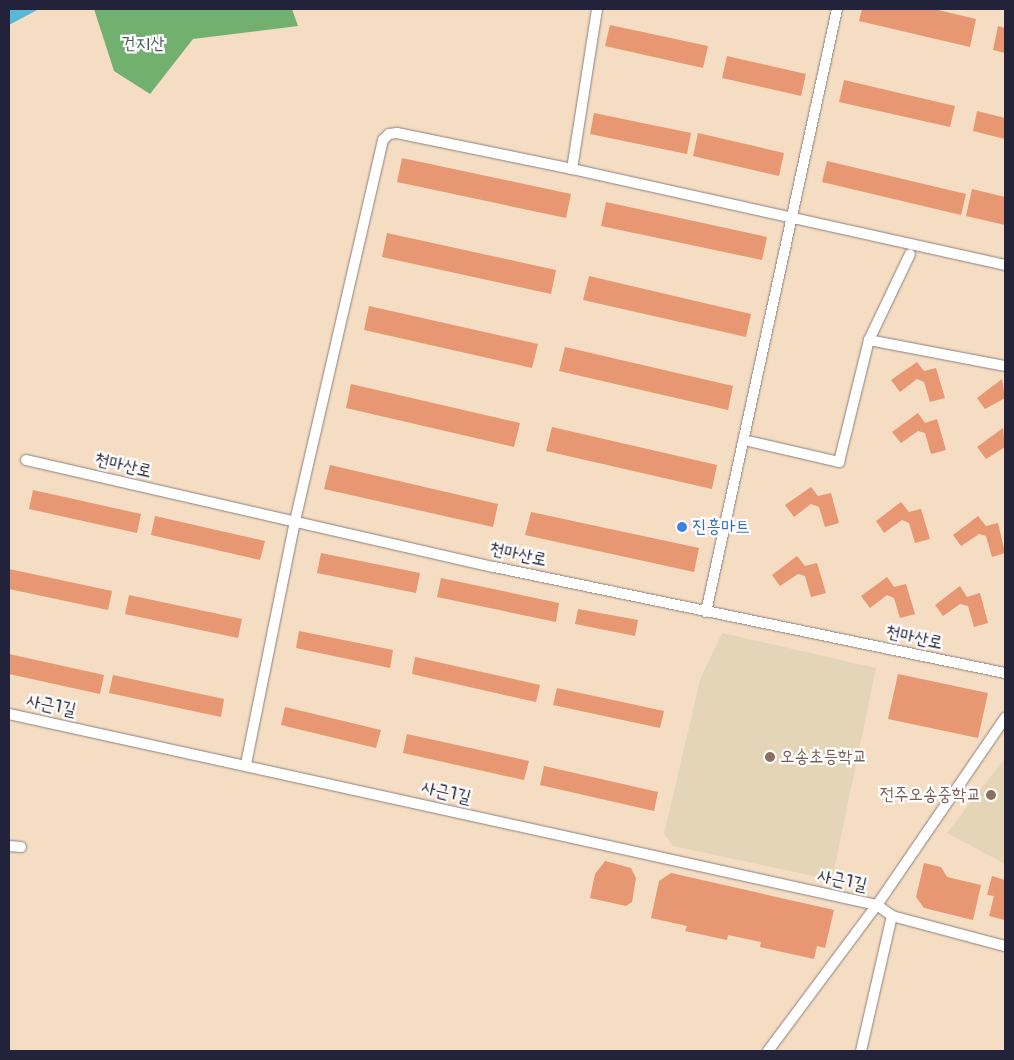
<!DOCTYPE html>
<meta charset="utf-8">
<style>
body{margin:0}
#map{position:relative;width:1014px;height:1060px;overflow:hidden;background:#f5ddc3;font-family:Pangolin,"Poor Story",sans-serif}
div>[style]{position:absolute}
.built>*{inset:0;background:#e4d5b7}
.forest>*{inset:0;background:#72b070}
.water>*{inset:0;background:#57b9d5}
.building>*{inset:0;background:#e79771}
.roads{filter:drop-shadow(0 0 1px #8c807f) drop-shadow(0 0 1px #8c807f)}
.street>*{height:10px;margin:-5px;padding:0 5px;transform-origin:5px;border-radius:5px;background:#fff}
.dots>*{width:14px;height:14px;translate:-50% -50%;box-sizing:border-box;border:2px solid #fff;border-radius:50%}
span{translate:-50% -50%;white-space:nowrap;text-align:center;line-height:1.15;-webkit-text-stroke:4.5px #fff;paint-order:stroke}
.park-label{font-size:18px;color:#485e54}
.street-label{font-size:18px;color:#22223b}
.shop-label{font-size:18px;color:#366cbe}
.left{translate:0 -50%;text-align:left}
.education-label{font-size:18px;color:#785e54}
.right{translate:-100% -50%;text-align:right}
.frame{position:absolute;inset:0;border:10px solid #22223b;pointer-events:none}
</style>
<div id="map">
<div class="built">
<i style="clip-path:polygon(722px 633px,876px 668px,832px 880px,673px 846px,664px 834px,700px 680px)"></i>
<i style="clip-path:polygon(1005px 758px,1005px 864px,947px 833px)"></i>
</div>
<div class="forest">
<i style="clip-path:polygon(94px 9px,292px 9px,298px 26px,193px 39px,150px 94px,114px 71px)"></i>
</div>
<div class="water">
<i style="clip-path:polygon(9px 9px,39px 9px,9px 25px)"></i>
</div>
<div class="building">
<i style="clip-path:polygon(862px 9px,934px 9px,976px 19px,970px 47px,859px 21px)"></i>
<i style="clip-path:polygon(610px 25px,708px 46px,703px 68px,605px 46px)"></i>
<i style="clip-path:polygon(998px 26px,1005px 28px,1005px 53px,993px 50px)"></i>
<i style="clip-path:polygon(727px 56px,806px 74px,801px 96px,722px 78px)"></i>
<i style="clip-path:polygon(844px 80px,955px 106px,950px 127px,839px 102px)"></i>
<i style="clip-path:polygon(977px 111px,1005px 118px,1005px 139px,973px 131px)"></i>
<i style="clip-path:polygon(594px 113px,691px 133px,687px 154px,590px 134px)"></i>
<i style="clip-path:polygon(698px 133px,784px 153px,779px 176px,693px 156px)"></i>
<i style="clip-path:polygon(402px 158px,571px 194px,566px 218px,397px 182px)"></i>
<i style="clip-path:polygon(827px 161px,966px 194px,961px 215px,822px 182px)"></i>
<i style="clip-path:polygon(972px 189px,1005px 197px,1005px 225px,966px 216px)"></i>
<i style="clip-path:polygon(606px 202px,767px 237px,762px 260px,601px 226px)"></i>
<i style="clip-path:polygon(387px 233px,556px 270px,551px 294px,382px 257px)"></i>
<i style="clip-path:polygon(589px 276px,751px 314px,746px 337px,583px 300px)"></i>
<i style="clip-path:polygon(369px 306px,538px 344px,532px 368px,364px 330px)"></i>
<i style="clip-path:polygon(565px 347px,733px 386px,728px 410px,559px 371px)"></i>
<i style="clip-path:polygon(917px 362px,924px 371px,936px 368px,945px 398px,930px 402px,924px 382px,917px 379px,900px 392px,891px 380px)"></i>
<i style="clip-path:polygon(1002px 379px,1005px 398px,985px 409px,977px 398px)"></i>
<i style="clip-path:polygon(351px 384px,520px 423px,514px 447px,346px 408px)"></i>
<i style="clip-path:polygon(918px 413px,925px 423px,937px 419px,946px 450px,931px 454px,925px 433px,918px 431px,901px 443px,892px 432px)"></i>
<i style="clip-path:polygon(552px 427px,717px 465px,712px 489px,546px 451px)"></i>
<i style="clip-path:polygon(1003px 428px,1005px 447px,986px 459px,977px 447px)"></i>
<i style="clip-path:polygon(330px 465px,498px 504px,493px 527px,324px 489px)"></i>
<i style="clip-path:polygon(811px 487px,818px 496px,831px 493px,839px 523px,825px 527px,819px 507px,811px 504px,794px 517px,785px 505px)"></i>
<i style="clip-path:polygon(33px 490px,141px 514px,137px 533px,29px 509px)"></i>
<i style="clip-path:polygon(901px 502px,909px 512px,921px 509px,930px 539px,915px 543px,909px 523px,902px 520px,884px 533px,876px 521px)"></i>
<i style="clip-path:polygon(531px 512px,699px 548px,694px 572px,525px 535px)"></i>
<i style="clip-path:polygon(155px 516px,265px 541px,260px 560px,151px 535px)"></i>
<i style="clip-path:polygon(978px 516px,986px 526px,998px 523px,1005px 553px,992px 557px,986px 536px,979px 534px,961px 546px,953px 535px)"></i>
<i style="clip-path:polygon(321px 553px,420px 573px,416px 593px,317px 573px)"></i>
<i style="clip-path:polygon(797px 556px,805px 566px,817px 563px,826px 593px,811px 597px,805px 576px,798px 574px,780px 586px,772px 575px)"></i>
<i style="clip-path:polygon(9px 569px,112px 591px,108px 610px,9px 589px)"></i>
<i style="clip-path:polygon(887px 577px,894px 587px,906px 584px,915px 614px,900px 618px,894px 598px,887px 595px,870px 608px,861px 596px)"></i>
<i style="clip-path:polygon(441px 578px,559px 603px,556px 622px,437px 597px)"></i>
<i style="clip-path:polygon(960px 586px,967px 597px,980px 593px,988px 623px,974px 627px,968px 606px,960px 604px,943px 616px,935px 605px)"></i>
<i style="clip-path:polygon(129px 595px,242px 619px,238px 638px,125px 614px)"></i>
<i style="clip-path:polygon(578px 609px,638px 620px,635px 636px,575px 624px)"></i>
<i style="clip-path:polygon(299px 631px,393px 650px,390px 668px,296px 648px)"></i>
<i style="clip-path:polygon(9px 654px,104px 675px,100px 694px,9px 674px)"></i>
<i style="clip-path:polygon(415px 657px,540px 685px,536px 702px,412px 674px)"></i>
<i style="clip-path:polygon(898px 674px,988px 693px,978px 738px,888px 719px)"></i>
<i style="clip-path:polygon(113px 675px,224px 699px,221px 717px,109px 693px)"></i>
<i style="clip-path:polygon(557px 688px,664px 711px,660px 728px,553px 705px)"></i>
<i style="clip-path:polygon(285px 707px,381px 730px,376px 748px,281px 725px)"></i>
<i style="clip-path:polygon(407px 734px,529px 761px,524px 780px,403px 753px)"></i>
<i style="clip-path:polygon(544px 766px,658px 792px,654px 811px,540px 785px)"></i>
<i style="clip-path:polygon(605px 861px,631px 868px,636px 878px,632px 902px,626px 906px,590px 898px,595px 874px)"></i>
<i style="clip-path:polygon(924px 863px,941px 867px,947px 877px,981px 885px,973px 920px,924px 908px,916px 897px)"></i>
<i style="clip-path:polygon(671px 873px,834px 910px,825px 948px,817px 946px,814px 959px,760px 947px,761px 942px,728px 935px,727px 940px,685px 931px,687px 926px,651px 918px,659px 881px)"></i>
<i style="clip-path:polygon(992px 876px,1005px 880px,1005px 920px,989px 916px,994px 896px,987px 895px)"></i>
</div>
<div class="roads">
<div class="street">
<i style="left:572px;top:169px;width:162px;rotate:-81.1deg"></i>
<i style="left:869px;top:340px;width:138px;rotate:10.8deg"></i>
<i style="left:744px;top:440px;width:98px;rotate:13deg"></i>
<i style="left:839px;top:462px;width:126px;rotate:-76.2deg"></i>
<i style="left:869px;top:340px;width:95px;rotate:-64.5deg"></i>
<i style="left:26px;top:460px;width:480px;rotate:12.9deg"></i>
<i style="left:494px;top:567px;width:522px;rotate:11.72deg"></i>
<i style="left:706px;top:612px;width:617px;rotate:-77.74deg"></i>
<i style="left:9px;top:714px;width:889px;rotate:12.41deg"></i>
<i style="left:877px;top:905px;width:19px;rotate:36deg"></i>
<i style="left:892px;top:916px;width:117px;rotate:14.9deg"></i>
<i style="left:246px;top:764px;width:248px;rotate:-78.6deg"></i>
<i style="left:295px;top:521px;width:391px;rotate:-77deg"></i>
<i style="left:383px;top:140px;width:8px;rotate:-45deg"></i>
<i style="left:389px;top:134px;width:8px;rotate:-7deg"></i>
<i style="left:397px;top:133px;width:179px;rotate:11.6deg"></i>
<i style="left:572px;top:169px;width:444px;rotate:12.5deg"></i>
<i style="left:9px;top:846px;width:12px;rotate:5deg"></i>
<i style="left:768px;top:1051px;width:182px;rotate:-53.3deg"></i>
<i style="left:877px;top:905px;width:227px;rotate:-55.6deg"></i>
<i style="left:861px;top:1051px;width:139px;rotate:-77.1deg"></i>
</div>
</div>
<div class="dots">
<i style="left:682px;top:527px;background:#3f7fe0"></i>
<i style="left:770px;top:757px;background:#8d6e63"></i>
<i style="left:991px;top:795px;background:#8d6e63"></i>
</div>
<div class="park-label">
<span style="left:143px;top:44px">건지산</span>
</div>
<div class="street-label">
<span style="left:123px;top:466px;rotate:13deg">천마산로</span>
<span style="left:518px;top:555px;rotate:12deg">천마산로</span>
<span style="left:914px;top:638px;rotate:12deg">천마산로</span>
<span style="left:51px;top:706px;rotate:12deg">사근1길</span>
<span style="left:446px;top:793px;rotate:13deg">사근1길</span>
<span style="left:842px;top:881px;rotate:12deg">사근1길</span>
</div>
<div class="shop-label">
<span class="left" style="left:692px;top:527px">진흥마트</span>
</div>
<div class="education-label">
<span class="left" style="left:780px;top:757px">오송초등학교</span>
<span class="right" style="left:981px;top:795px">전주오송중학교</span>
</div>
<div class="frame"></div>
</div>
